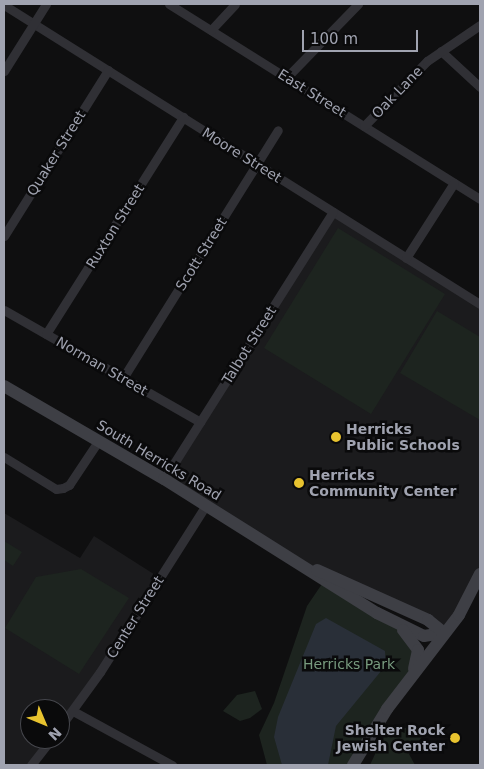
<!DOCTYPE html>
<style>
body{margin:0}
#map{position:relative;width:484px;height:769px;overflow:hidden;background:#0f0f10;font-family:"DejaVu Sans",sans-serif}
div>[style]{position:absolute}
.built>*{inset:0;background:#1b1b1d}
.green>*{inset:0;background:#1d241f}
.water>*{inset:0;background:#292f38}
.street>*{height:9px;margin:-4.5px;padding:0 4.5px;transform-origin:4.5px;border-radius:4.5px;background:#303035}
.secondary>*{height:12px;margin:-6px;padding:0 6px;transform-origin:6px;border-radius:6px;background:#3e3f45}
.dots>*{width:14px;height:14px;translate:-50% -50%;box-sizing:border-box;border:2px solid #0a0a0b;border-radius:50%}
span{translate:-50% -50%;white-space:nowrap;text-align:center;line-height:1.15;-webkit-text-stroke:5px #0a0a0b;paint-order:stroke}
.street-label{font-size:14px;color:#a0a3b0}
.poi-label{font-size:14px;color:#a0a3b0;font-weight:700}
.left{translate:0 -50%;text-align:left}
.right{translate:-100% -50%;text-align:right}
.park-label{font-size:14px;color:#789b7f}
.frame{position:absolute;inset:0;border:5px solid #a0a3b0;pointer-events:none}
.north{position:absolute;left:20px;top:699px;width:50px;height:50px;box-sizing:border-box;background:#0a0a0b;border:1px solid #46474d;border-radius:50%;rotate:135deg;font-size:14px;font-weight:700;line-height:20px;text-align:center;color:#a0a3b0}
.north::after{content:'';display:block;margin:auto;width:18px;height:22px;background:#e8c32f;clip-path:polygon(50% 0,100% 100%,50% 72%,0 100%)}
.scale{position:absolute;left:302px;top:30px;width:116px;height:22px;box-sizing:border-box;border:2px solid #a0a3b0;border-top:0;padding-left:6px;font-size:15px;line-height:18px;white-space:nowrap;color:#a0a3b0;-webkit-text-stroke:4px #0a0a0b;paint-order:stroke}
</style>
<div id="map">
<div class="built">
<i style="clip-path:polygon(333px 212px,480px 304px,480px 574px,444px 633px,298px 561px,164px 479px)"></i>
<i style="clip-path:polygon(4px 513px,80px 558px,94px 536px,160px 578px,60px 727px,60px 709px,30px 709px,30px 739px,51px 739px,31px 765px,4px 765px)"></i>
</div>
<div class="green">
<i style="clip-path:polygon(338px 228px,445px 294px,371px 414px,264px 348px)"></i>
<i style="clip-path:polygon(437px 311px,480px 337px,480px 420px,400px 373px)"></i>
<i style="clip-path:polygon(4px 541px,22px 552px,13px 566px,4px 560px)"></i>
<i style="clip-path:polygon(81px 569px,129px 598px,79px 674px,5px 628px,36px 577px)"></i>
<i style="clip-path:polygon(324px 581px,398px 625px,417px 658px,353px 765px,267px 765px,259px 735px,274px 703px,307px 606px)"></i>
<i style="clip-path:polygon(255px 691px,262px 709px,250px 718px,240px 721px,223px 711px,237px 695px)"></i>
<i style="clip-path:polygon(388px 726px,424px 730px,424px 734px,409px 754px,415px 765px,370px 765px)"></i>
</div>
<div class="water">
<i style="clip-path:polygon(326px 618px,385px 651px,386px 665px,336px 726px,328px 765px,282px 765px,274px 737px,278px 717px,316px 624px)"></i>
</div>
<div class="street">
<i style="left:169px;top:4px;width:367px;rotate:32.1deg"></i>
<i style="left:4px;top:5px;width:562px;rotate:32.14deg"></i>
<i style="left:211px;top:30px;width:35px;rotate:-47deg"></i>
<i style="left:441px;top:51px;width:53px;rotate:42.7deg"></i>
<i style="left:4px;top:71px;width:79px;rotate:-57.9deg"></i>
<i style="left:287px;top:77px;width:102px;rotate:-45.8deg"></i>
<i style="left:364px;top:126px;width:91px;rotate:-45.9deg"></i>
<i style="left:427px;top:61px;width:64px;rotate:-34.2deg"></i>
<i style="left:4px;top:236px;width:196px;rotate:-57.9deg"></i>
<i style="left:406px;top:258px;width:89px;rotate:-57.4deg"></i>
<i style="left:4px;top:310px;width:226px;rotate:29.7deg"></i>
<i style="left:46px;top:334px;width:257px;rotate:-57.7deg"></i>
<i style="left:123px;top:378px;width:292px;rotate:-58deg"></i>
<i style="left:4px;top:457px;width:61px;rotate:31.6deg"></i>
<i style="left:56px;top:489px;width:7px;rotate:-8deg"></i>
<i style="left:63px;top:488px;width:7px;rotate:-27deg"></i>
<i style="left:69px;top:485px;width:54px;rotate:-56.3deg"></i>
<i style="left:164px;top:479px;width:316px;rotate:-57.7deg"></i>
<i style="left:73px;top:711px;width:113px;rotate:28.6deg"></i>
<i style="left:60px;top:727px;width:68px;rotate:-54deg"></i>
<i style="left:100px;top:672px;width:198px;rotate:-57.6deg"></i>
<i style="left:31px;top:765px;width:33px;rotate:-52deg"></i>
</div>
<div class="secondary">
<i style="left:4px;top:386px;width:185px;rotate:30.2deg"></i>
<i style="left:164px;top:479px;width:252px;rotate:32.2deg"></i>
<i style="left:377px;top:613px;width:52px;rotate:26.1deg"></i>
<i style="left:424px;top:636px;width:20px;rotate:-9deg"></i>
<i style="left:317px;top:570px;width:122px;rotate:24.2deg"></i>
<i style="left:428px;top:620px;width:21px;rotate:39deg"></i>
<i style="left:403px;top:630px;width:25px;rotate:53deg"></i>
<i style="left:418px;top:650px;width:19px;rotate:102deg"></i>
<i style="left:353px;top:765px;width:66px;rotate:-58.7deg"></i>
<i style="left:387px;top:709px;width:118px;rotate:-52.5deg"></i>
<i style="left:459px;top:615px;width:46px;rotate:-62.9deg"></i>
</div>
<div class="dots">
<i style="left:336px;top:437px;background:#e8c32f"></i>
<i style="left:299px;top:483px;background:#e8c32f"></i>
<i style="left:455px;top:738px;background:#e8c32f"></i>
</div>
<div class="street-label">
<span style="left:397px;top:92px;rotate:-46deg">Oak Lane</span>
<span style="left:312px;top:93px;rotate:32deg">East Street</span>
<span style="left:56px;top:153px;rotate:-58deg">Quaker Street</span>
<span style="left:242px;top:155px;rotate:32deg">Moore Street</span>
<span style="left:115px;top:226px;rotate:-58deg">Ruxton Street</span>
<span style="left:201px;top:254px;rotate:-58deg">Scott Street</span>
<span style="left:249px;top:345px;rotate:-58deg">Talbot Street</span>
<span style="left:102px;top:366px;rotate:30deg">Norman Street</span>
<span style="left:159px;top:460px;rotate:31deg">South Herricks Road</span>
<span style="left:135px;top:617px;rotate:-58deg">Center Street</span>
</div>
<div class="poi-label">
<span class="left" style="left:346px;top:437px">Herricks<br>Public Schools</span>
<span class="left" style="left:309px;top:483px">Herricks<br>Community Center</span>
<span class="right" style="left:445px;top:738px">Shelter Rock<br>Jewish Center</span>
</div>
<div class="park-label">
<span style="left:349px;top:664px">Herricks Park</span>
</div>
<div class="frame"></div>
<div class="north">N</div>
<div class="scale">100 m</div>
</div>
